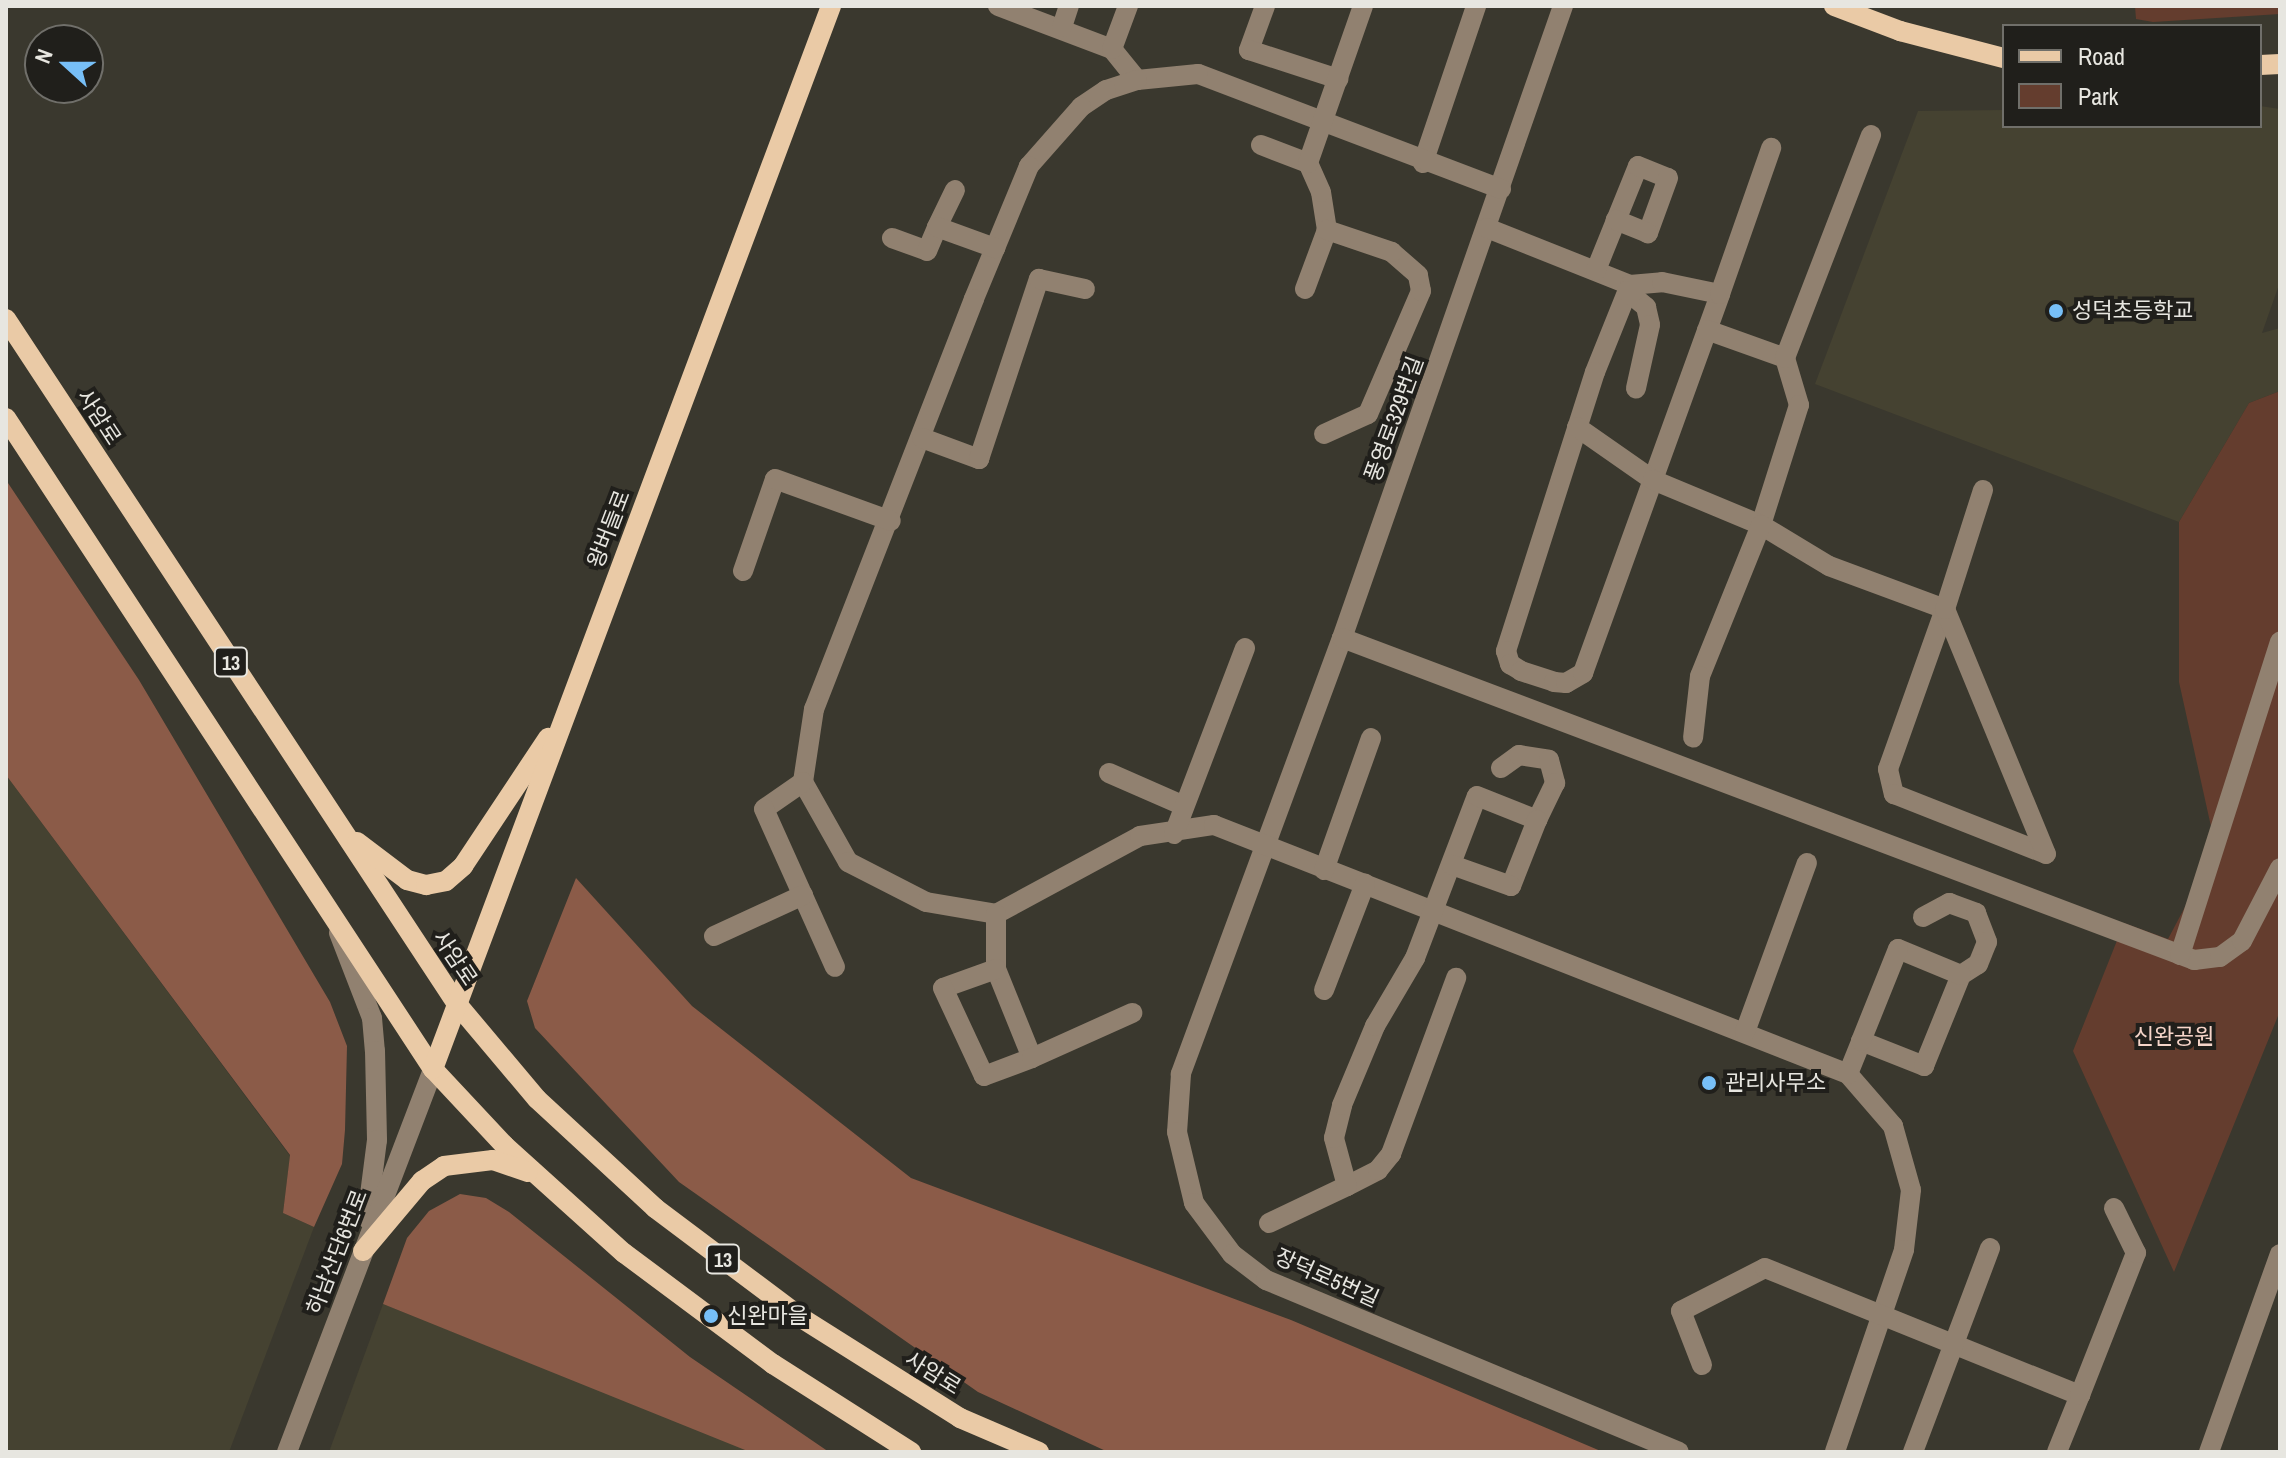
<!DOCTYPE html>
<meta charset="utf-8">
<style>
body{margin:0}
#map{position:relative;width:2286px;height:1458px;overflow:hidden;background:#3a382e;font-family:"Archivo Narrow","Noto Sans KR",sans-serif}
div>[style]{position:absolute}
.built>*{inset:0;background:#454231}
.green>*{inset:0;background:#643d2e}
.forest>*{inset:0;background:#8b5b48}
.minor>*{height:20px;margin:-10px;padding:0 10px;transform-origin:10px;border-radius:10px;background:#918170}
.major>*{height:20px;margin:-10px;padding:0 10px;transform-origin:10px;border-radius:10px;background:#eacaa6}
.dots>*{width:22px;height:22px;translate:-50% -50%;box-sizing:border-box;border:4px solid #201f1b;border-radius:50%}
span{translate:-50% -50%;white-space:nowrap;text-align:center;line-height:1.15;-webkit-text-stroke:8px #201f1b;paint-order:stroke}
.shield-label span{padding:2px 6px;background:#201f1b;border:2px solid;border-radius:6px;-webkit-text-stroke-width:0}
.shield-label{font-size:20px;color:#e7e6e0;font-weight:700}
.poi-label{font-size:22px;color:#e7e6e0}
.left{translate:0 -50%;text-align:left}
.street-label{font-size:22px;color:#e7e6e0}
.park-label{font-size:22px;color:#f6d5c9}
.frame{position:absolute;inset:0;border:8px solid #e7e6e0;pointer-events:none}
.legend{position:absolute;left:2002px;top:24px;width:260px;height:104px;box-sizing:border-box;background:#201f1b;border:2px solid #706f6a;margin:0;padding:10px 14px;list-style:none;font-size:24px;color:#e7e6e0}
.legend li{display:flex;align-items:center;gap:16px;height:40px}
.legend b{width:40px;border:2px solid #706f6a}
.north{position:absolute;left:24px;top:24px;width:80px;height:80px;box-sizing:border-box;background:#201f1b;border:2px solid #706f6a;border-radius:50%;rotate:291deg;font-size:22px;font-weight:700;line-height:32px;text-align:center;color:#e7e6e0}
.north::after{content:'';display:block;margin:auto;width:28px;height:36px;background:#77bff7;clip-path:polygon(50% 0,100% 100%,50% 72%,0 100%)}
</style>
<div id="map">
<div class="built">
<i style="clip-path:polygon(2260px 106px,2280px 109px,2280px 282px,2262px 333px,2280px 328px,2280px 391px,2249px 403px,2179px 522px,1815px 384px,1918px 111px,2004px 110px,2004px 126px,2260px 126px)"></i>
<i style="clip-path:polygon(6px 775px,290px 1156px,283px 1213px,314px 1227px,229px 1452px,6px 1452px)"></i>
<i style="clip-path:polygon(383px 1304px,745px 1448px,750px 1452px,329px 1452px)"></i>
</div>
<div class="green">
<i style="clip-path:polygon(2135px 6px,2280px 6px,2280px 14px,2153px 22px,2136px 19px)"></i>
<i style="clip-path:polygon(2280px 391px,2280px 1011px,2174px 1272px,2073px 1051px,2124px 923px,2168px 939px,2204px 871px,2212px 831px,2179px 682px,2179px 522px,2249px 403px)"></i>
</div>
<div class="forest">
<i style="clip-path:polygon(6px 480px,139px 680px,330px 1002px,347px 1046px,345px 1130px,342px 1164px,314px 1227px,283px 1213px,290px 1155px,6px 775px)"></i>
<i style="clip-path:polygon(576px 878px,692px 1006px,911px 1178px,1291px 1320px,1603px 1452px,1108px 1452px,978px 1392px,679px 1182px,535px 1028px,527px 1001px)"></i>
<i style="clip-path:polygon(460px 1194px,486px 1198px,509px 1212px,690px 1357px,829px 1452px,750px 1452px,383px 1304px,407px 1238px,429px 1211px)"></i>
</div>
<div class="minor">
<i style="left:998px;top:6px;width:122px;rotate:20.7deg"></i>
<i style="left:1112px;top:49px;width:40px;rotate:51deg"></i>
<i style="left:1265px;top:6px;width:47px;rotate:110deg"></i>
<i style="left:1249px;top:50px;width:94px;rotate:18deg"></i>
<i style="left:1563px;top:6px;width:670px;rotate:109.27deg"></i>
<i style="left:1342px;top:638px;width:465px;rotate:110.3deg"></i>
<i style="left:1181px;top:1074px;width:58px;rotate:93.9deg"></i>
<i style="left:1177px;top:1132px;width:73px;rotate:76.5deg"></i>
<i style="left:1194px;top:1203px;width:64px;rotate:53.3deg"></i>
<i style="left:1232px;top:1254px;width:43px;rotate:37.4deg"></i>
<i style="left:1266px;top:1280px;width:447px;rotate:22.6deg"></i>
<i style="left:1062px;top:27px;width:22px;rotate:-72deg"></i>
<i style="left:1112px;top:49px;width:46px;rotate:-69.6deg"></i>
<i style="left:1261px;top:145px;width:50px;rotate:21deg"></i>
<i style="left:1423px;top:163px;width:166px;rotate:-71.3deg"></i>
<i style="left:1501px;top:189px;width:324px;rotate:-159.2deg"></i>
<i style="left:1198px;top:74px;width:61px;rotate:174.4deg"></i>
<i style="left:1137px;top:80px;width:33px;rotate:162deg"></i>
<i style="left:1106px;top:90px;width:30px;rotate:146deg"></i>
<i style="left:1081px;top:107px;width:79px;rotate:131.4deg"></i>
<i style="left:1029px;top:166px;width:144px;rotate:112.5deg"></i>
<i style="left:974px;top:299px;width:440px;rotate:111.3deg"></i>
<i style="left:814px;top:709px;width:74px;rotate:98.6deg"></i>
<i style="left:803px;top:782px;width:92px;rotate:60.6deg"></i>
<i style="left:848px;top:862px;width:88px;rotate:27.1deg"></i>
<i style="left:926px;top:902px;width:71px;rotate:9.7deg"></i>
<i style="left:996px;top:914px;width:164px;rotate:-28.4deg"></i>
<i style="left:1140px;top:836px;width:75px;rotate:-8.5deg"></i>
<i style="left:1214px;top:825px;width:681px;rotate:21.44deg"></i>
<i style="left:1848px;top:1074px;width:69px;rotate:49.1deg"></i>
<i style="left:1893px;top:1126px;width:66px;rotate:74.3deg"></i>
<i style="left:1911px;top:1190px;width:60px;rotate:96.7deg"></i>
<i style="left:1904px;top:1250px;width:213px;rotate:108.9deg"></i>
<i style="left:937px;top:227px;width:41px;rotate:-64.1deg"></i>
<i style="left:1487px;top:228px;width:154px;rotate:21.7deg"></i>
<i style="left:1630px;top:285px;width:94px;rotate:111.9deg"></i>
<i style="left:1595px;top:372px;width:293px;rotate:107.7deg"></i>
<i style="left:1506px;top:651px;width:14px;rotate:73deg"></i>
<i style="left:1510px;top:664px;width:13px;rotate:32deg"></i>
<i style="left:1521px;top:671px;width:35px;rotate:18deg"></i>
<i style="left:1554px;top:682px;width:12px;rotate:5deg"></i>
<i style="left:1566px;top:683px;width:20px;rotate:-30deg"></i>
<i style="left:1583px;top:673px;width:403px;rotate:-70.1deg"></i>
<i style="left:892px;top:238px;width:37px;rotate:20deg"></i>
<i style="left:927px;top:251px;width:26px;rotate:-67deg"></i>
<i style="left:937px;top:227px;width:62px;rotate:19.9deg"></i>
<i style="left:1596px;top:270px;width:112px;rotate:-68deg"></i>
<i style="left:1638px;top:166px;width:32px;rotate:22deg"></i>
<i style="left:1668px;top:178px;width:59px;rotate:110deg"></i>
<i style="left:1648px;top:233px;width:35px;rotate:-158deg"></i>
<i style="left:1630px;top:285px;width:32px;rotate:-5deg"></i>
<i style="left:1662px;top:282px;width:59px;rotate:11.7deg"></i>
<i style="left:1720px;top:294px;width:155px;rotate:-70.7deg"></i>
<i style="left:1305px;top:289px;width:63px;rotate:-69.6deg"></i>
<i style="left:1327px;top:230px;width:38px;rotate:-99deg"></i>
<i style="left:1321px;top:192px;width:32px;rotate:-114deg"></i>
<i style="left:1308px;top:163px;width:166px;rotate:-70.7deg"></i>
<i style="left:1627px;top:291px;width:25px;rotate:40deg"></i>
<i style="left:1646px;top:307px;width:18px;rotate:77deg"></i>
<i style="left:1650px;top:325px;width:65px;rotate:102.5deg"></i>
<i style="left:1707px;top:330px;width:83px;rotate:19.7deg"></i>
<i style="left:1785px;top:358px;width:49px;rotate:73.4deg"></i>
<i style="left:1799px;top:405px;width:126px;rotate:107.6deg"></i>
<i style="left:1761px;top:525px;width:79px;rotate:31.1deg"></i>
<i style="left:1829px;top:566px;width:124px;rotate:20.3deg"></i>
<i style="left:1945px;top:609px;width:170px;rotate:109.6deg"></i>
<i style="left:1888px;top:769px;width:26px;rotate:77deg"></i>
<i style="left:1894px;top:794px;width:163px;rotate:21.5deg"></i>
<i style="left:2046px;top:854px;width:265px;rotate:-112.4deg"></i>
<i style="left:1945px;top:609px;width:125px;rotate:-72.3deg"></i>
<i style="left:1785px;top:358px;width:239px;rotate:-68.9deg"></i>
<i style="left:1577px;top:427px;width:93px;rotate:34.9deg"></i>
<i style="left:1653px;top:480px;width:117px;rotate:22.6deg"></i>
<i style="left:1761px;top:525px;width:163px;rotate:112deg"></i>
<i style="left:1700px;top:676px;width:62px;rotate:96.4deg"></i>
<i style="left:1324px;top:434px;width:48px;rotate:-24.4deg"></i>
<i style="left:1368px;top:414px;width:134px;rotate:-66.7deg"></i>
<i style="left:1421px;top:291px;width:16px;rotate:-101deg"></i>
<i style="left:1418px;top:275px;width:35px;rotate:-139deg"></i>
<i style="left:1392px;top:252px;width:69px;rotate:-161.3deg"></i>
<i style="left:922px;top:438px;width:61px;rotate:20.2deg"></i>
<i style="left:979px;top:459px;width:190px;rotate:-71.6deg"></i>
<i style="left:1039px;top:279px;width:47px;rotate:12.3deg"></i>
<i style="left:743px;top:571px;width:97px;rotate:-70.8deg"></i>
<i style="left:775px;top:479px;width:123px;rotate:19.9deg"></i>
<i style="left:1342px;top:638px;width:911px;rotate:20.7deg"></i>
<i style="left:2194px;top:960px;width:26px;rotate:-7deg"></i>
<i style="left:2220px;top:957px;width:27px;rotate:-36deg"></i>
<i style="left:2242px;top:941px;width:82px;rotate:-62.5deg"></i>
<i style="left:1501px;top:768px;width:22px;rotate:-36deg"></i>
<i style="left:1519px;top:755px;width:30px;rotate:9deg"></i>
<i style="left:1549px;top:760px;width:24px;rotate:75deg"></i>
<i style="left:1555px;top:783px;width:41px;rotate:115.9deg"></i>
<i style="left:1109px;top:773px;width:82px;rotate:23.7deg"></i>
<i style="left:803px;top:782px;width:47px;rotate:145.3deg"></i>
<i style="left:764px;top:809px;width:173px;rotate:65.8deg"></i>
<i style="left:1174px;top:834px;width:199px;rotate:-69.1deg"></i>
<i style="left:1324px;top:870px;width:140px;rotate:-70.4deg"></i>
<i style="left:1923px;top:917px;width:30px;rotate:-28deg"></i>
<i style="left:1949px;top:903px;width:29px;rotate:20deg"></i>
<i style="left:1976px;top:913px;width:31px;rotate:69deg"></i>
<i style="left:1987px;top:942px;width:24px;rotate:112deg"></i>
<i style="left:1978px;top:964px;width:20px;rotate:147deg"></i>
<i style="left:339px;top:933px;width:91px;rotate:68.8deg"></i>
<i style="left:372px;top:1018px;width:33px;rotate:85deg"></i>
<i style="left:375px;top:1051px;width:89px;rotate:88.7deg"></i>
<i style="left:377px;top:1140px;width:79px;rotate:97.3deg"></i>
<i style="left:714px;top:936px;width:98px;rotate:-24.7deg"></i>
<i style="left:2180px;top:955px;width:329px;rotate:-72.3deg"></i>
<i style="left:996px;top:969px;width:55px;rotate:-90deg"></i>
<i style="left:1324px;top:990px;width:114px;rotate:-68.9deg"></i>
<i style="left:1745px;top:1032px;width:180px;rotate:-69.9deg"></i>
<i style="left:1032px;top:1058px;width:96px;rotate:-112deg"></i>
<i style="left:996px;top:969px;width:56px;rotate:160.3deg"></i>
<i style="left:943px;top:988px;width:97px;rotate:65deg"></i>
<i style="left:984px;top:1076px;width:51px;rotate:-20.6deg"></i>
<i style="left:1032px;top:1058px;width:110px;rotate:-24.2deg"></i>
<i style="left:1848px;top:1074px;width:35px;rotate:-68deg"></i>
<i style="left:1861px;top:1041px;width:68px;rotate:21.6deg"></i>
<i style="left:1924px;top:1066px;width:98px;rotate:-67.9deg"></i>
<i style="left:1961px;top:975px;width:68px;rotate:-157.6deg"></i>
<i style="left:1898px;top:949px;width:99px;rotate:111.9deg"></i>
<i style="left:1347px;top:1186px;width:35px;rotate:-27deg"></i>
<i style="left:1378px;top:1170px;width:21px;rotate:-51deg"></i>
<i style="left:1391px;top:1154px;width:188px;rotate:-69.7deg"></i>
<i style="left:1269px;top:1223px;width:86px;rotate:-25.4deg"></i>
<i style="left:1347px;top:1186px;width:50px;rotate:-105.2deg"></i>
<i style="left:1334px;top:1138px;width:34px;rotate:-76deg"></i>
<i style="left:1342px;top:1105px;width:86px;rotate:-67.3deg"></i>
<i style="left:1375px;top:1026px;width:79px;rotate:-59.5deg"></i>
<i style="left:1415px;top:958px;width:173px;rotate:-69.1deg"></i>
<i style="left:1477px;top:796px;width:65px;rotate:21.8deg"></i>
<i style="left:1537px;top:820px;width:71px;rotate:111.5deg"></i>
<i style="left:1511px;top:886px;width:63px;rotate:-160.4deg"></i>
<i style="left:1702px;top:1365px;width:58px;rotate:-111.3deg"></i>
<i style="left:1681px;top:1311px;width:94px;rotate:-27.1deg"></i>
<i style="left:1765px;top:1268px;width:340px;rotate:22deg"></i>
<i style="left:2080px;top:1395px;width:61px;rotate:112deg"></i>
<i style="left:2080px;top:1395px;width:153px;rotate:-68.5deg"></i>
<i style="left:2136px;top:1253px;width:50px;rotate:-116.1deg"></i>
<i style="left:287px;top:1452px;width:410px;rotate:-69.1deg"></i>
<i style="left:1913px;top:1452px;width:218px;rotate:-69.3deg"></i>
<i style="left:2209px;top:1452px;width:210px;rotate:-70.3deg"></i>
</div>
<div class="major">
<i style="left:1834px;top:6px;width:71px;rotate:20.7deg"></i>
<i style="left:1900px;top:31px;width:107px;rotate:14.6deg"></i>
<i style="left:2260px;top:65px;width:20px;rotate:-3deg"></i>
<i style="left:6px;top:319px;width:820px;rotate:56.64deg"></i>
<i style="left:457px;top:1004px;width:124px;rotate:49.9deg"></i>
<i style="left:537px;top:1099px;width:161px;rotate:42.7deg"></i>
<i style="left:655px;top:1208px;width:185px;rotate:36.9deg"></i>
<i style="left:803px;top:1319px;width:186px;rotate:32.2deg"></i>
<i style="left:960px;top:1418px;width:86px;rotate:23.3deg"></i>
<i style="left:6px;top:418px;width:779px;rotate:56.74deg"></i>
<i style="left:433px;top:1069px;width:105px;rotate:46.9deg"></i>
<i style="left:505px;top:1146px;width:160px;rotate:42deg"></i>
<i style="left:624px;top:1253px;width:186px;rotate:36.7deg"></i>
<i style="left:773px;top:1364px;width:164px;rotate:32.5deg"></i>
<i style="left:357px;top:842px;width:63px;rotate:37.2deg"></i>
<i style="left:407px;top:880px;width:20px;rotate:15deg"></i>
<i style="left:426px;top:885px;width:20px;rotate:-11deg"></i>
<i style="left:446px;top:881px;width:23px;rotate:-41deg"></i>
<i style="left:463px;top:866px;width:154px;rotate:-56.4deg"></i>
<i style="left:433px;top:1069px;width:1135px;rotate:-69.47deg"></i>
<i style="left:363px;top:1251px;width:92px;rotate:-49.9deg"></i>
<i style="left:422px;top:1181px;width:27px;rotate:-34deg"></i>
<i style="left:444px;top:1166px;width:49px;rotate:-7deg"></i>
<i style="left:493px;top:1160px;width:37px;rotate:19deg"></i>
</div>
<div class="dots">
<i style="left:2056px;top:311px;background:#77bff7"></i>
<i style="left:1709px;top:1083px;background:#77bff7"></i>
<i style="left:711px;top:1316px;background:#77bff7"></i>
</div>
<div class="shield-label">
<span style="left:231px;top:662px">13</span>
<span style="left:723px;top:1259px">13</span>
</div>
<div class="poi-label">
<span class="left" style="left:2072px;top:311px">성덕초등학교</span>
<span class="left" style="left:1725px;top:1083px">관리사무소</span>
<span class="left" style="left:727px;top:1316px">신완마을</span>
</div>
<div class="street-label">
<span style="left:99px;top:417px;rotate:57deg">사암로</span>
<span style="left:1394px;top:419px;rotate:-70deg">풍영로329번길</span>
<span style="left:609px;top:529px;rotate:-69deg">왕버들로</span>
<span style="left:455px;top:958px;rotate:56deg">사암로</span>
<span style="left:337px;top:1252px;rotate:-69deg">하남산단6번로</span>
<span style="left:1327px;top:1278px;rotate:24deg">장덕로5번길</span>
<span style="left:933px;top:1373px;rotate:32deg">사암로</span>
</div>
<div class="park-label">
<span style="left:2174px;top:1037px">신완공원</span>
</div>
<div class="frame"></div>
<ul class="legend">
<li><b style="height:10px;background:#eacaa6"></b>Road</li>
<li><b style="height:22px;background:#643d2e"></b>Park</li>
</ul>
<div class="north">N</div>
</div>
